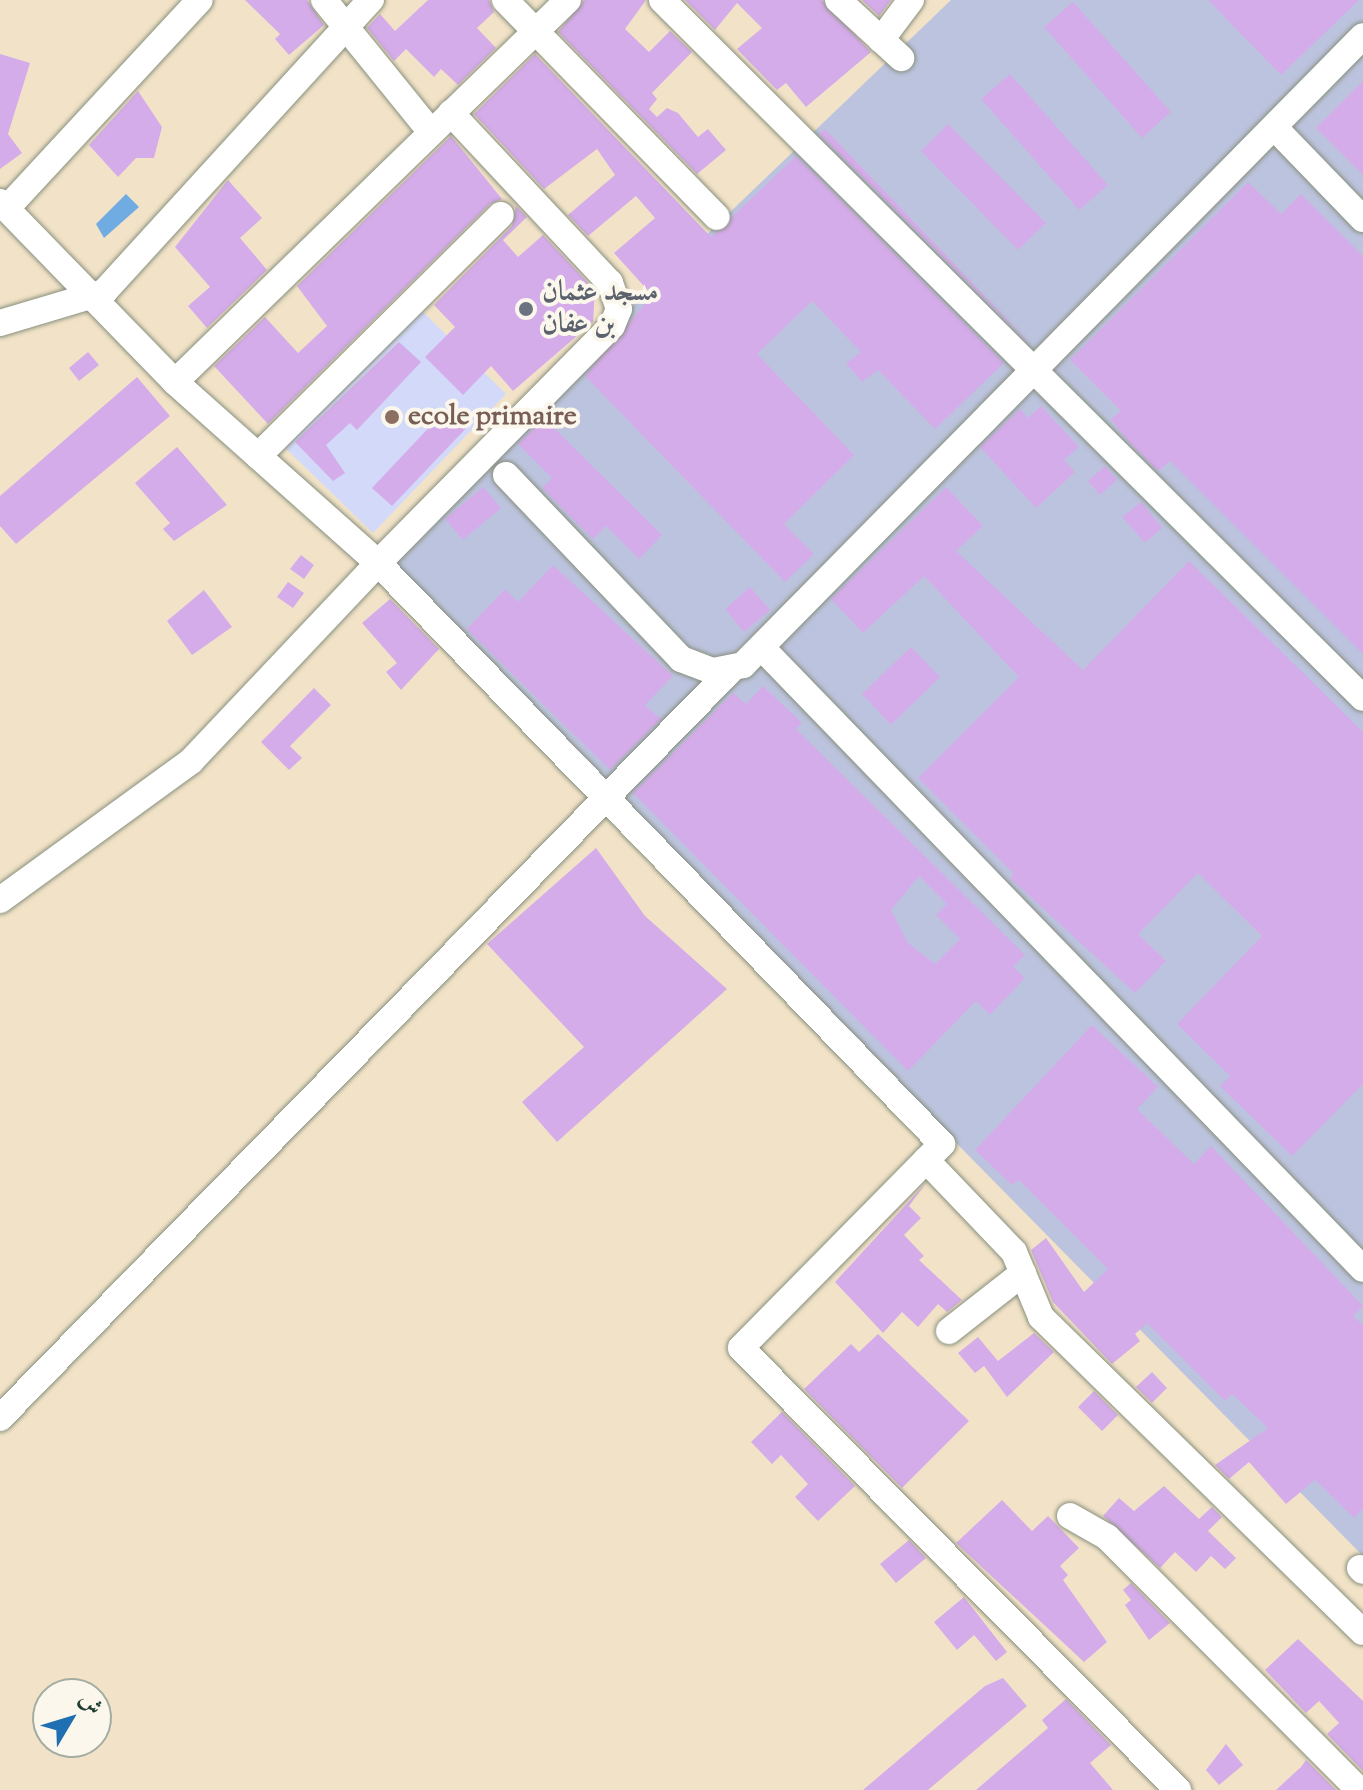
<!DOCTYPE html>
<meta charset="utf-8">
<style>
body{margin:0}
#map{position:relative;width:1363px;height:1790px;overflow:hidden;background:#f2e3c8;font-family:"Sorts Mill Goudy",Amiri,serif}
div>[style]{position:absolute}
.built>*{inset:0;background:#d3d9f9}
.industrial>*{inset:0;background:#bcc3de}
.water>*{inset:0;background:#70abe1}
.building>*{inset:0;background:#d5acea}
.roads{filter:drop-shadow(0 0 2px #88907e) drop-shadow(0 0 2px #88907e)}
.minor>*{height:26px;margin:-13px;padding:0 13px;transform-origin:13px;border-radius:13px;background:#fff}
.dots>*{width:22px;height:22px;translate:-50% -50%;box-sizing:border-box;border:4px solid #fbf7ec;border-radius:50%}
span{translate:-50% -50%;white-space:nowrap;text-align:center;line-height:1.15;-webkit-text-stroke:8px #fbf7ec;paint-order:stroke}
.worship-label{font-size:28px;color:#5b616d;font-weight:700}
.left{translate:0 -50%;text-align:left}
.education-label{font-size:28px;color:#785e54;font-weight:700}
.north{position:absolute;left:32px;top:1678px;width:80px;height:80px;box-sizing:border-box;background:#fbf7ec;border:2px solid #a3ada2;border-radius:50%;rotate:52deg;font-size:22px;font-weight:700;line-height:32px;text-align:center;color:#1f3d34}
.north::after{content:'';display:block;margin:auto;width:28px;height:36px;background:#1f6fb2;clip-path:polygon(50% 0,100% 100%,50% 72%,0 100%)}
</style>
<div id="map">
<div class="built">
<i style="clip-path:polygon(416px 305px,506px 394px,373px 533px,276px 439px)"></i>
</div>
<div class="industrial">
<i style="clip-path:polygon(951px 0,1363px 0,1363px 1556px,375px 553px)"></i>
</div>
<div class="water">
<i style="clip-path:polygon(126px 194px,139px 207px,104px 238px,96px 224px)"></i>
</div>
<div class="building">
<i style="clip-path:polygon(245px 0,307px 0,324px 25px,289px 55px,275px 39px,280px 34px)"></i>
<i style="clip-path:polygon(428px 0,489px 0,494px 12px,477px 28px,496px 48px,458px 85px,441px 69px,434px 77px,406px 49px,394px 61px,367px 28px,380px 14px,395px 31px)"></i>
<i style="clip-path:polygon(584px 0,646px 0,625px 29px,649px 52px,670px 31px,692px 52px,652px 93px,657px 99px,649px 109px,657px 117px,667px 108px,678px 113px,698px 137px,708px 129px,726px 150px,697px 174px,558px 32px)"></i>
<i style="clip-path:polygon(685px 0,822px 0,871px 52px,806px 107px,786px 83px,777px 90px,737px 49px,762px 28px,737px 3px,715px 30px)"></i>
<i style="clip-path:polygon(862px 0,891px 0,879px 16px)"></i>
<i style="clip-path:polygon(1208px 0,1359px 0,1281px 75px)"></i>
<i style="clip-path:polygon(1073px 2px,1171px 112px,1142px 138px,1044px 27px)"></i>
<i style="clip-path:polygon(0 54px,30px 63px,8px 134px,22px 153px,0 169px)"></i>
<i style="clip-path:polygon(535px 54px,711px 237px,796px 156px,1004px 363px,935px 429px,878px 370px,862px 382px,846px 363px,861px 352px,812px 301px,757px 354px,854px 455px,784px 524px,814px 554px,785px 582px,585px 376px,652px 295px,614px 253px,655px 218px,636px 196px,588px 236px,568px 215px,615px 175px,597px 149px,544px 189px,474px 114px)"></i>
<i style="clip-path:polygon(1010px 74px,1108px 185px,1079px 210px,981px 99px)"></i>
<i style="clip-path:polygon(1363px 81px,1363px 175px,1316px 128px)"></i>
<i style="clip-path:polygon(138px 91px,162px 127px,154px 158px,136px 158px,118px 177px,89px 145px)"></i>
<i style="clip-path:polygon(948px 124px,1046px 223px,1018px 250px,921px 151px)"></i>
<i style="clip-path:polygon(825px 129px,1027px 340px,1027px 341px,819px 134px)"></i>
<i style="clip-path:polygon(451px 136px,502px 199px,490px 204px,268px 424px,214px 366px,265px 317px,298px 353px,327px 326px,297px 286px)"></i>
<i style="clip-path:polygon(228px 180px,262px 218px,240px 238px,267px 270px,207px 328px,188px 306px,210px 287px,175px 247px)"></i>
<i style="clip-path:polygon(1248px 182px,1281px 214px,1301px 194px,1363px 256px,1363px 654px,1170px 461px,1158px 471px,1128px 441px,1111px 419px,1121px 411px,1070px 360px)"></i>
<i style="clip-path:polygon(516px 206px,527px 217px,503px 240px,518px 257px,543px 235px,595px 290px,593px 322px,513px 391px,491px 366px,463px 395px,425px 357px,455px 327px,434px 305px,512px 226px)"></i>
<i style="clip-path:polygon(399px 342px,421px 362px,357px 430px,350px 423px,326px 445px,345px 473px,333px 481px,295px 442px)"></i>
<i style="clip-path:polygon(88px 352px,99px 365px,79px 381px,69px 368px)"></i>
<i style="clip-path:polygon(137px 377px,170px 416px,16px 544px,0 526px,0 496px)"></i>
<i style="clip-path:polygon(452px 403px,472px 422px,392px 506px,372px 488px)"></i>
<i style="clip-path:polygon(1041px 406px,1079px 447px,1064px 460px,1075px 472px,1036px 508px,980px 447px,1020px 409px,1028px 418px)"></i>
<i style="clip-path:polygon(544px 418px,662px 535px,639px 559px,606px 526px,593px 539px,542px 488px,552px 478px,518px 444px)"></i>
<i style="clip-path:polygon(177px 447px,227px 505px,174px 541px,163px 529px,170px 523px,135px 483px)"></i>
<i style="clip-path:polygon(1105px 466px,1117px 480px,1100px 495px,1088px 481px)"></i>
<i style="clip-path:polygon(483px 487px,501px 508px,463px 540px,445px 519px)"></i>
<i style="clip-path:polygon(946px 487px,983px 526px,956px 551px,1083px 670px,1189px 561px,1363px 732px,1363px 1084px,1292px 1156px,1220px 1086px,1230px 1076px,1177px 1024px,1262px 936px,1198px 873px,1138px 934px,1166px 961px,1135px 993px,1010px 878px,1014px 874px,918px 778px,1019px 677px,924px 576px,863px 633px,831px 599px)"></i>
<i style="clip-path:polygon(1141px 502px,1162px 528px,1145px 543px,1122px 517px)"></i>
<i style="clip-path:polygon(301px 555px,314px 565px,304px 579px,290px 569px)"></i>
<i style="clip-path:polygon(553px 565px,673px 676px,645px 705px,661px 719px,610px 770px,467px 629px,505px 589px,518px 602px)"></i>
<i style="clip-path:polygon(288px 582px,304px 593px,293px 608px,277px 597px)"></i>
<i style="clip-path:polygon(750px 587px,770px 610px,744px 632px,725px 609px)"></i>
<i style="clip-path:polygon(204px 590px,232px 627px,192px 655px,167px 621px)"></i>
<i style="clip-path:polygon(390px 599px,439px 649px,401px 690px,386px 672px,397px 663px,362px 623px)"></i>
<i style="clip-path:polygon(911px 647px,940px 677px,891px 725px,862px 694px)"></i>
<i style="clip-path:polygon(evenodd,763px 686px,802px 723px,796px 729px,1025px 955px,1013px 967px,1025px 978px,990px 1015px,976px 1001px,908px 1071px,633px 793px,733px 693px,746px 704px,763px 686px,919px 876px,947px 904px,936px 915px,960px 939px,935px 964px,908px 943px,891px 910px,919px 876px)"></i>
<i style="clip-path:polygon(314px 688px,331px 705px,290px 746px,302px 758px,289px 770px,261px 742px)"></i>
<i style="clip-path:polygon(596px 848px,645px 916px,727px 989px,557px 1142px,522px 1102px,584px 1047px,487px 944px)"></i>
<i style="clip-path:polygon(1092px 1025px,1158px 1087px,1137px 1109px,1194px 1164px,1211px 1146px,1363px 1306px,1353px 1316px,1363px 1325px,1363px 1509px,1354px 1518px,1315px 1480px,1286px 1504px,1249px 1462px,1229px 1479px,1215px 1465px,1268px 1428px,1232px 1394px,1225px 1401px,1147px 1323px,1135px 1334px,1140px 1341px,1112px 1364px,1053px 1302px,1031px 1250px,1046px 1238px,1084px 1292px,1108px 1269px,1019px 1180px,1012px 1185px,975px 1150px)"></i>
<i style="clip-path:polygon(926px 1183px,909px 1206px,921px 1218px,904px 1235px,924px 1256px,919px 1260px,962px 1300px,947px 1312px,938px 1304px,918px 1327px,902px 1312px,883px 1333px,835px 1282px)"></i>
<i style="clip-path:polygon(1034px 1333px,1054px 1352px,1007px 1397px,984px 1366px,975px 1373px,958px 1353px,978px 1337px,998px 1361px)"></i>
<i style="clip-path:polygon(878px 1334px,969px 1421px,902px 1488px,804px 1389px,851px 1344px,859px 1352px)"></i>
<i style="clip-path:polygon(1152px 1372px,1167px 1388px,1152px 1403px,1136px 1387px)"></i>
<i style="clip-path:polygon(1094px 1391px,1118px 1415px,1102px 1431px,1078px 1407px)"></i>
<i style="clip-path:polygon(782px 1412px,855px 1486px,818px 1521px,795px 1497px,808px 1484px,781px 1455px,772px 1464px,751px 1442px)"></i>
<i style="clip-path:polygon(1164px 1486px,1199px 1519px,1212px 1507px,1222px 1517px,1208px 1531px,1236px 1558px,1225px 1569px,1211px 1556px,1196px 1572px,1175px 1552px,1160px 1568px,1103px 1516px,1119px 1498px,1134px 1511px)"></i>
<i style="clip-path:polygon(1002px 1500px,1032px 1531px,1048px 1516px,1079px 1548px,1060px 1566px,1068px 1575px,1063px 1580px,1107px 1642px,1084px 1662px,956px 1543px)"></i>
<i style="clip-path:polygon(909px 1540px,926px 1558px,896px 1583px,880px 1564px)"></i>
<i style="clip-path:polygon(1131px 1583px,1170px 1623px,1149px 1640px,1125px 1605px,1131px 1600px,1123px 1590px)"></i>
<i style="clip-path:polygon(964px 1597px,1007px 1652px,996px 1661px,974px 1635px,957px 1650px,934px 1622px)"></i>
<i style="clip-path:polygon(1298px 1639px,1363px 1701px,1363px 1771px,1327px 1734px,1339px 1723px,1319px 1701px,1306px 1713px,1265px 1670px)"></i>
<i style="clip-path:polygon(1003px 1678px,1027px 1706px,928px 1790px,863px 1790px,985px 1686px)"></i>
<i style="clip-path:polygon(1066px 1699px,1111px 1745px,1090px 1763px,1113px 1790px,976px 1790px,1048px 1728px,1042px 1720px)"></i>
<i style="clip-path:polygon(1226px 1744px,1243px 1765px,1219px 1785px,1206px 1770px)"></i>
<i style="clip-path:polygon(1306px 1760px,1336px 1790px,1276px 1790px,1301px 1767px)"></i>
</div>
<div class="roads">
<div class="minor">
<i style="left:324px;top:0;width:170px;rotate:51deg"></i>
<i style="left:505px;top:0;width:303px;rotate:45.7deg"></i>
<i style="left:662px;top:0;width:989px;rotate:44.88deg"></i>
<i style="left:838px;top:0;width:86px;rotate:42.6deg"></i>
<i style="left:881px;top:40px;width:50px;rotate:-53.1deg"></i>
<i style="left:1276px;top:129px;width:125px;rotate:46deg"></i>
<i style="left:0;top:202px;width:251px;rotate:45.8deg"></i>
<i style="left:175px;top:382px;width:272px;rotate:41.7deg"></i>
<i style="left:378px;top:563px;width:333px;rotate:-45.4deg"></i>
<i style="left:612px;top:326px;width:18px;rotate:-68deg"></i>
<i style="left:619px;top:309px;width:28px;rotate:-109deg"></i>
<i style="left:610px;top:283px;width:233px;rotate:-133.1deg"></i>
<i style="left:8px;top:207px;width:282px;rotate:-47.2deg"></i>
<i style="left:0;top:323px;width:109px;rotate:-16.6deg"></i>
<i style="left:104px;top:292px;width:396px;rotate:-47.6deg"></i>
<i style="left:175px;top:382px;width:548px;rotate:-44.19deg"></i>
<i style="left:258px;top:456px;width:342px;rotate:-44.8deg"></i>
<i style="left:506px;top:475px;width:254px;rotate:46.4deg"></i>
<i style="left:681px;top:659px;width:34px;rotate:21deg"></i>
<i style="left:713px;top:671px;width:31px;rotate:-11deg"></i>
<i style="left:743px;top:665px;width:883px;rotate:-45.41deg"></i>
<i style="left:764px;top:650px;width:861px;rotate:45.94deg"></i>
<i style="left:0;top:900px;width:236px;rotate:-36deg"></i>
<i style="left:191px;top:761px;width:272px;rotate:-46.6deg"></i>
<i style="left:378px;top:563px;width:810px;rotate:45.85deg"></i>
<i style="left:942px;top:1144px;width:286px;rotate:134.6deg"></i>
<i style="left:741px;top:1348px;width:622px;rotate:45.33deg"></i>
<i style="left:926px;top:1160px;width:127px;rotate:46.3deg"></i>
<i style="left:1014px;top:1252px;width:70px;rotate:67.4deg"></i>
<i style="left:1041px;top:1317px;width:450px;rotate:44.4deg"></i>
<i style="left:949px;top:1331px;width:94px;rotate:-38.1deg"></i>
<i style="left:0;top:1418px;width:1043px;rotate:-45.66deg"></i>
<i style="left:1070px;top:1516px;width:43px;rotate:29.6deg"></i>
<i style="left:1107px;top:1537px;width:357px;rotate:45.1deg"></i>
<i style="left:1360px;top:1568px;width:4px;rotate:45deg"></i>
</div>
</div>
<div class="dots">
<i style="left:526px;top:309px;background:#6b7280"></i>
<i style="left:392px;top:417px;background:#8d6e63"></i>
</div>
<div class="worship-label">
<span class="left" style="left:542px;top:309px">مسجد عثمان<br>بن عفان</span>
</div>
<div class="education-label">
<span class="left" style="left:408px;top:417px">ecole primaire</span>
</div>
<div class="north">ش</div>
</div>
